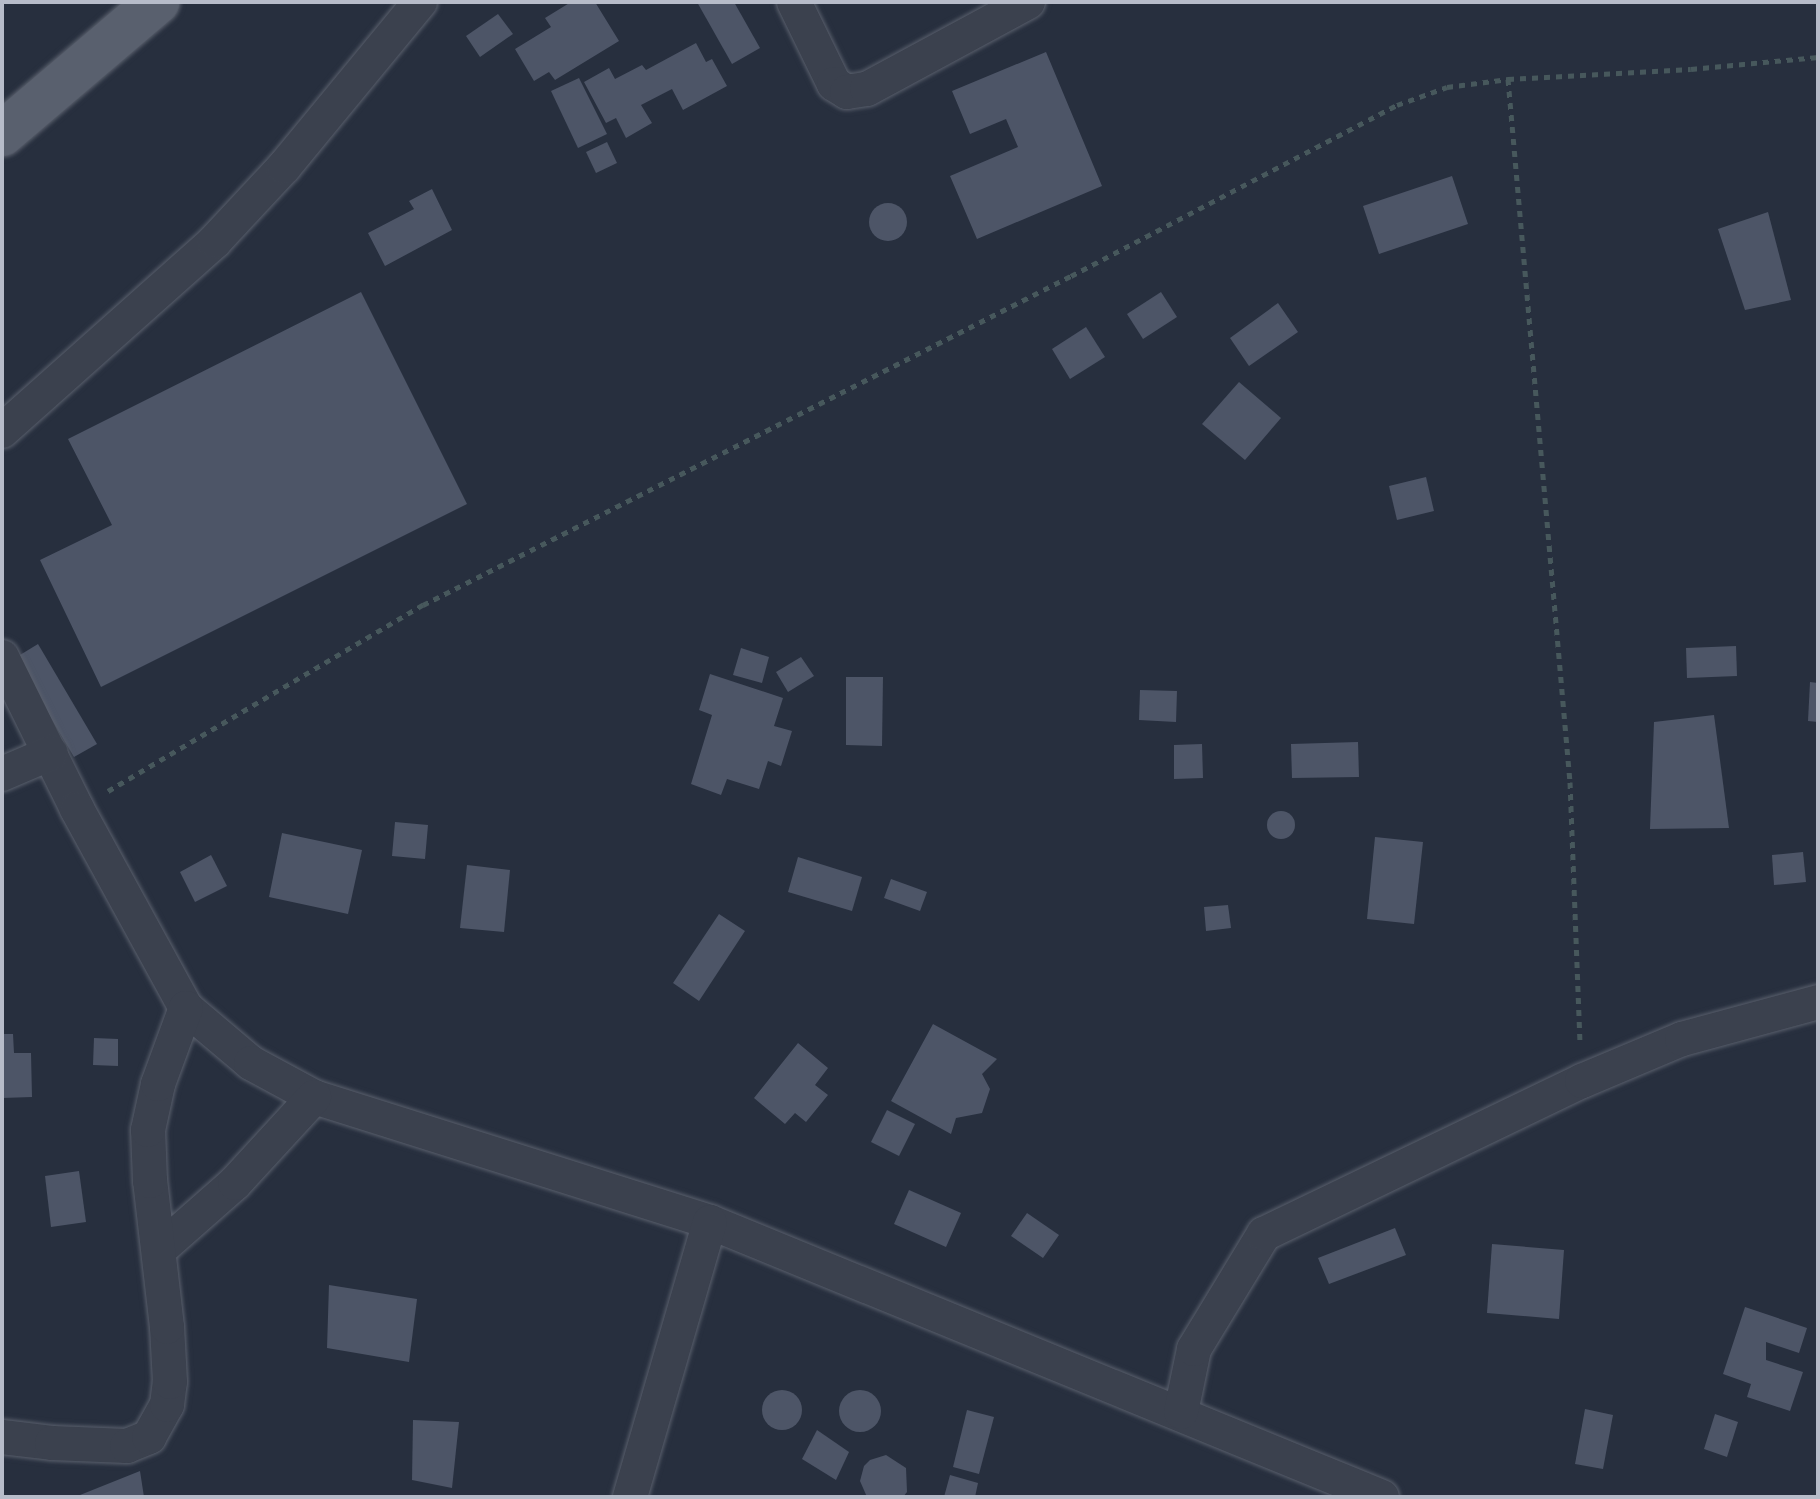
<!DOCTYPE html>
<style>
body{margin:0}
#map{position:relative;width:1820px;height:1499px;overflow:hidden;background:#272f3e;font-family:"Open Sans",sans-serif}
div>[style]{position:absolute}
.building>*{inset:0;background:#4d5567}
.round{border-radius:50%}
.path>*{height:5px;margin-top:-2.5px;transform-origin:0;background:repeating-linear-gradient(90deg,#47585c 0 6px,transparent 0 12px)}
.roads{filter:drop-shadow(0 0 2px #595f6c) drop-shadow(0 0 2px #595f6c)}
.street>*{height:34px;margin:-17px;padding:0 17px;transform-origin:17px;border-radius:17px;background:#3b414e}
.primary>*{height:44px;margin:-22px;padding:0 22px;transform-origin:22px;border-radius:22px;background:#59606e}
span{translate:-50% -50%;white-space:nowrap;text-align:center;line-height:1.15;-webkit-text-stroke:6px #202634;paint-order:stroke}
.frame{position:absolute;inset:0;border:4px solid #b7bcc9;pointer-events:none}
</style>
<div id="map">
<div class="building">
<i style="clip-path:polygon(571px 2px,595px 2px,619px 41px,555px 80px,549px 72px,534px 81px,515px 49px,551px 27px,545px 18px)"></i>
<i style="clip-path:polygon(697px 2px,734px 2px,760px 48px,732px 64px)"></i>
<i style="clip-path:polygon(498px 14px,513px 34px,480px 57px,466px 36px)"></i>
<i style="clip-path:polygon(696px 43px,706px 62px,712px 59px,727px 86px,683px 110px,672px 89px,641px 105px,652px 123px,626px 138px,616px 118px,606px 123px,584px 82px,609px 68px,615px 79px,642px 65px,646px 70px)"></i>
<i style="clip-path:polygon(1046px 52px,1102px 186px,977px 239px,950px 176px,1018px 147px,1006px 119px,970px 134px,952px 91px)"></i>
<i style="clip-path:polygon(579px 78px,607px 134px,578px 148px,551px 91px)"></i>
<i style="clip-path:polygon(607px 142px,617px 163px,596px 173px,586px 152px)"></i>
<i style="clip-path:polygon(1452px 176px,1468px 224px,1379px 254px,1363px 206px)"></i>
<i style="clip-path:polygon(432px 189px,452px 230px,385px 266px,368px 233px,414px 209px,409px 201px)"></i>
<i class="round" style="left:869px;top:203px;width:38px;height:38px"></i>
<i style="clip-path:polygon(1768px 212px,1791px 300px,1745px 310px,1718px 229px)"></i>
<i style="clip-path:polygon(361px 292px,467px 504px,101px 687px,40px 560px,112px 525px,68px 439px)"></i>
<i style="clip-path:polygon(1161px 292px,1177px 317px,1143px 339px,1127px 314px)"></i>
<i style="clip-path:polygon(1278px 303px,1298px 332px,1249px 366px,1230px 338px)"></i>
<i style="clip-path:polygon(1086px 327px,1105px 357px,1070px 379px,1052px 349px)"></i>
<i style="clip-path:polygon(1239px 382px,1281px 418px,1245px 460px,1202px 424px)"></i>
<i style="clip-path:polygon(1426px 477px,1434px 511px,1397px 520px,1389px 486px)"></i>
<i style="clip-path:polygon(38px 644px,97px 744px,74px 757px,15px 658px)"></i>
<i style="clip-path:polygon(1736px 646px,1737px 676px,1687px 678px,1686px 648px)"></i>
<i style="clip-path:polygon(741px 648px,769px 657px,762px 683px,733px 675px)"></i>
<i style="clip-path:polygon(801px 657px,814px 676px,788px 692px,776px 672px)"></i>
<i style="clip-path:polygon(710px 674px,783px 698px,774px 726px,792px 731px,781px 766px,768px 761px,759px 789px,727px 779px,721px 795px,691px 784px,712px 715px,699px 710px)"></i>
<i style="clip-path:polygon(846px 677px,883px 677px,882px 746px,846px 745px)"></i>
<i style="clip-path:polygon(1810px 682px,1818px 683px,1818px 722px,1808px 721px)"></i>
<i style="clip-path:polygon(1140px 690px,1177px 691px,1176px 722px,1139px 720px)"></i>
<i style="clip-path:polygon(1714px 715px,1729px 828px,1650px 829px,1654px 722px)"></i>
<i style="clip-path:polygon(1358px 742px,1359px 777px,1292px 778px,1291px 744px)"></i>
<i style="clip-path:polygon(1202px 744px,1203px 778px,1174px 779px,1174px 745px)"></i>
<i class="round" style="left:1267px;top:811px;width:28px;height:28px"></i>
<i style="clip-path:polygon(395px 822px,428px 825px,425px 859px,392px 856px)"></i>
<i style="clip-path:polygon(282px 833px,362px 850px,348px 914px,269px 897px)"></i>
<i style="clip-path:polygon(1375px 837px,1423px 842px,1414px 924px,1367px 919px)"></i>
<i style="clip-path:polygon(1803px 852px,1806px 882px,1774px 885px,1772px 855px)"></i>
<i style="clip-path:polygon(211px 855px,227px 886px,195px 902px,180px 872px)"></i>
<i style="clip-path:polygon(798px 857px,862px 877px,852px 911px,788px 892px)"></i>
<i style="clip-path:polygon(467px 865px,510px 870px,504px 932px,460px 928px)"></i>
<i style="clip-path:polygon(891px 879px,927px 892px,920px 911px,884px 898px)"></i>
<i style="clip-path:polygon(1228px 905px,1231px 928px,1206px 931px,1204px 907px)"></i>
<i style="clip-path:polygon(719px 914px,745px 931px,699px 1001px,673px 983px)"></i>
<i style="clip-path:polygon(933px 1024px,997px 1059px,982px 1074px,990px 1089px,982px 1113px,956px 1118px,951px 1134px,891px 1101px)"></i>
<i style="clip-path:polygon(2px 1034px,13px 1034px,14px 1053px,31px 1053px,32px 1097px,2px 1098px)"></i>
<i style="clip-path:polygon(94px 1038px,118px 1039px,118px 1066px,93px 1065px)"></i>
<i style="clip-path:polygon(798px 1043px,828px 1068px,815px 1085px,828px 1095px,806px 1122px,795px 1113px,785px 1124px,754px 1098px)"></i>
<i style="clip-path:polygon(887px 1110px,915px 1124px,899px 1156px,871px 1142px)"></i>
<i style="clip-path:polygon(79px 1171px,86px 1222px,51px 1227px,45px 1176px)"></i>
<i style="clip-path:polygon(909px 1190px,961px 1213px,946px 1247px,894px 1224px)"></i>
<i style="clip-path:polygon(1027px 1213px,1059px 1235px,1043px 1258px,1011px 1236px)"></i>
<i style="clip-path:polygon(1395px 1228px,1406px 1255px,1329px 1284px,1318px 1258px)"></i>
<i style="clip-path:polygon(1492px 1244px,1564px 1250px,1559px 1319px,1487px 1313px)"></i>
<i style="clip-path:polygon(329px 1285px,417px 1299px,409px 1362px,327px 1348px)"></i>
<i style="clip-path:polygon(1745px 1307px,1807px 1328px,1799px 1353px,1766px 1342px,1766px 1360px,1803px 1372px,1790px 1411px,1747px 1397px,1751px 1384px,1723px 1374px)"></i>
<i class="round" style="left:762px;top:1390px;width:40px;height:40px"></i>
<i class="round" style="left:839px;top:1390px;width:42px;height:42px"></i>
<i style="clip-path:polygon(1585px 1409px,1613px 1415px,1603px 1469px,1575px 1464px)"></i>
<i style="clip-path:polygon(967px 1410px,994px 1417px,979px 1474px,953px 1467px)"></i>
<i style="clip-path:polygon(1715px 1414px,1738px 1422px,1727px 1457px,1704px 1449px)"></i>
<i style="clip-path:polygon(413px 1420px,459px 1422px,452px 1488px,412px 1480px)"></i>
<i style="clip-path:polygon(817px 1430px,849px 1452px,836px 1480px,802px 1459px)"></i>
<i style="clip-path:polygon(886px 1455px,906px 1468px,907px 1492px,903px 1497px,867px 1497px,860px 1481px,864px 1466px,870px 1460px)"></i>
<i style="clip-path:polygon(140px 1471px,144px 1497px,75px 1497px)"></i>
<i style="clip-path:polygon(950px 1475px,978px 1483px,975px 1497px,944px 1497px)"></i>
</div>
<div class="path">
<i style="left:1508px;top:79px;width:706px;rotate:84.96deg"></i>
<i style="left:1570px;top:782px;width:258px;rotate:87.8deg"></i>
<i style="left:108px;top:791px;width:366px;rotate:-30.6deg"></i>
<i style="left:423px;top:605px;width:727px;rotate:-26.92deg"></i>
<i style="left:1071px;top:276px;width:368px;rotate:-27.7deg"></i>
<i style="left:1397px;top:105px;width:53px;rotate:-19.8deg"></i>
<i style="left:1447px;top:87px;width:62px;rotate:-7.5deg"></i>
<i style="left:1508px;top:79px;width:183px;rotate:-3.1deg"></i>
<i style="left:1691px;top:69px;width:128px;rotate:-5.4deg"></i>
</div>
<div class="roads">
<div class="street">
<i style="left:794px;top:2px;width:91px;rotate:64deg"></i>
<i style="left:834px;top:84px;width:15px;rotate:32deg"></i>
<i style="left:847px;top:92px;width:20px;rotate:-9deg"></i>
<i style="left:867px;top:89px;width:183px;rotate:-28.4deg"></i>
<i style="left:2px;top:431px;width:285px;rotate:-41.7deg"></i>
<i style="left:215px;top:241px;width:101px;rotate:-47deg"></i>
<i style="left:284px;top:167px;width:214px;rotate:-50.5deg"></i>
<i style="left:2px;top:657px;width:169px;rotate:63.7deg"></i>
<i style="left:77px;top:809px;width:227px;rotate:61.3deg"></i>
<i style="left:186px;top:1008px;width:85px;rotate:40.2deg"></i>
<i style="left:251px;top:1063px;width:72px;rotate:28.4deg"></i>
<i style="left:314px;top:1097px;width:415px;rotate:17.5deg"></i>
<i style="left:710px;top:1222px;width:726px;rotate:22.26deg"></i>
<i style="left:2px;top:774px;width:53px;rotate:-23.2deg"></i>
<i style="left:159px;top:1250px;width:101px;rotate:-41.4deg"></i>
<i style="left:235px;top:1183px;width:117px;rotate:-47.4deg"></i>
<i style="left:1181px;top:1412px;width:64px;rotate:-78.3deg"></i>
<i style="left:1194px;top:1349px;width:135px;rotate:-58.7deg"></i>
<i style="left:1264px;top:1234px;width:353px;rotate:-25.7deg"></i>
<i style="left:1582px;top:1081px;width:108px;rotate:-22.8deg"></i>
<i style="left:1682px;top:1039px;width:141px;rotate:-15.2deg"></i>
<i style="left:2px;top:1437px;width:50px;rotate:6.8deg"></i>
<i style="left:52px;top:1443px;width:75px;rotate:2.3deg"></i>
<i style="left:127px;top:1446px;width:24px;rotate:-22deg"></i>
<i style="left:149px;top:1437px;width:37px;rotate:-61deg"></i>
<i style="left:167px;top:1405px;width:23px;rotate:-83deg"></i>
<i style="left:170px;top:1382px;width:55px;rotate:-93.1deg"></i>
<i style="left:167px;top:1327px;width:147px;rotate:-96.6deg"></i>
<i style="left:150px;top:1181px;width:51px;rotate:-92.2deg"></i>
<i style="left:148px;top:1130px;width:47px;rotate:-77.7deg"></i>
<i style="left:158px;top:1084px;width:81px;rotate:-69.8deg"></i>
<i style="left:630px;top:1497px;width:286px;rotate:-73.8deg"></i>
</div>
<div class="primary">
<i style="left:2px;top:134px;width:204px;rotate:-40.4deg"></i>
</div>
</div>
<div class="frame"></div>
</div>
